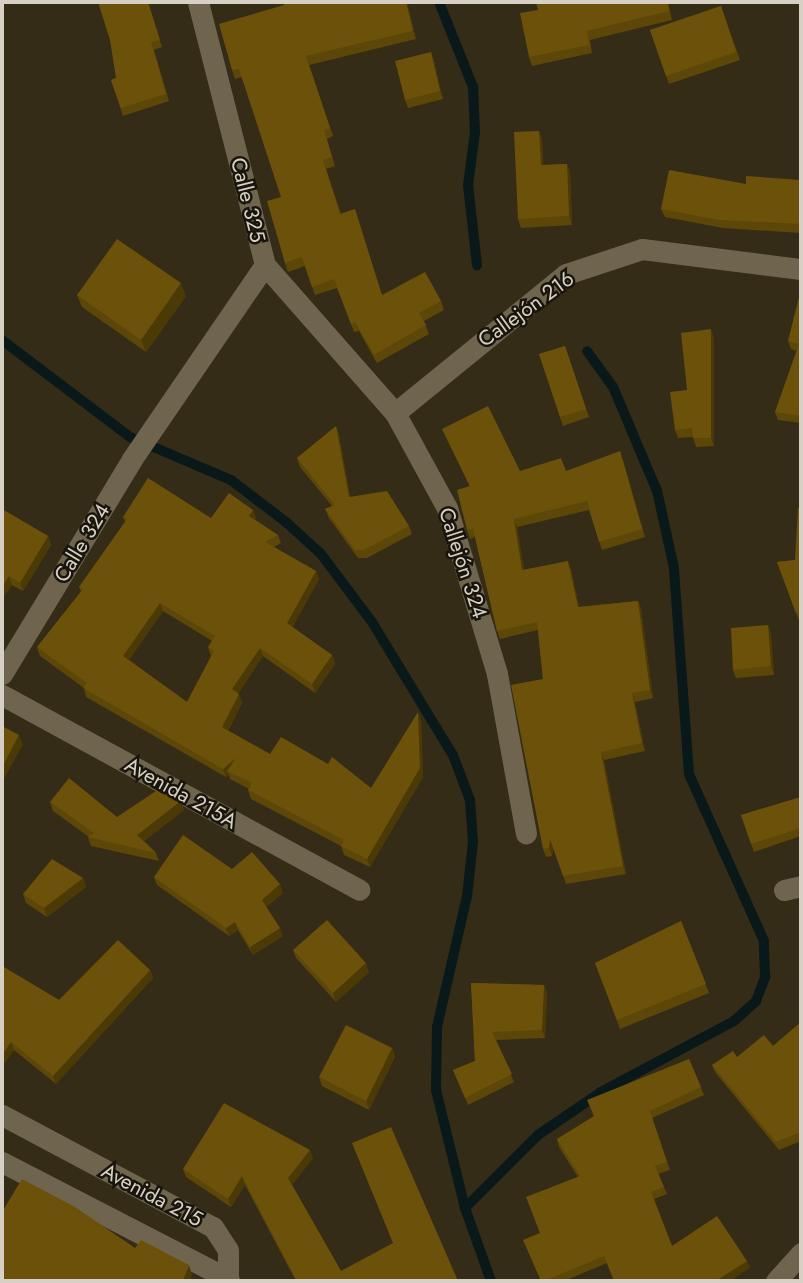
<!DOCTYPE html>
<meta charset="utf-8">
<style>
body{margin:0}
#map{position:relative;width:803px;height:1283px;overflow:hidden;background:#352c17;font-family:Jost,sans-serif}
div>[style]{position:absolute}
.stream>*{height:10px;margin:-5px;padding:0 5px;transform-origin:5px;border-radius:5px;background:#09191a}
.street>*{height:21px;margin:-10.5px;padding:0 10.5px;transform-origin:10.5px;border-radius:10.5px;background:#6f654f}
.secondary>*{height:21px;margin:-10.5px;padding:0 10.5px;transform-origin:10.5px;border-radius:10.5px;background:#6f654f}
.wall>*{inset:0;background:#5c4608}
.shaded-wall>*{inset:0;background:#4b3906}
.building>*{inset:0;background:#6b5109}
span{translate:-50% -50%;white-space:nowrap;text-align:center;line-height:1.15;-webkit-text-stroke:5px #19150c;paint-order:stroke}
.street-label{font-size:21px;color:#d7d1c5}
.frame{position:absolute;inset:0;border:4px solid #d7d1c5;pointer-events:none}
</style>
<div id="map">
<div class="stream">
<i style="left:439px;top:2px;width:92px;rotate:68.2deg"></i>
<i style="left:473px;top:87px;width:45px;rotate:87.5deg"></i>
<i style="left:475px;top:132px;width:53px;rotate:97.5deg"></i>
<i style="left:468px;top:185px;width:81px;rotate:83.6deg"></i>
<i style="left:2px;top:340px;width:161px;rotate:37.2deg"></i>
<i style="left:130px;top:437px;width:110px;rotate:23.1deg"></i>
<i style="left:231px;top:480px;width:69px;rotate:37.4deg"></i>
<i style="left:286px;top:522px;width:47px;rotate:42.4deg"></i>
<i style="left:321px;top:554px;width:85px;rotate:53.1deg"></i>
<i style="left:372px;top:622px;width:156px;rotate:58.7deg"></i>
<i style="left:453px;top:755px;width:48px;rotate:69.3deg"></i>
<i style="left:470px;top:800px;width:42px;rotate:85.9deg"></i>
<i style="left:473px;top:842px;width:54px;rotate:96.3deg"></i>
<i style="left:467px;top:896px;width:134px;rotate:102.9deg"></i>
<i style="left:437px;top:1027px;width:63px;rotate:90.9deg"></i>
<i style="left:436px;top:1090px;width:122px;rotate:76.2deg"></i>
<i style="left:465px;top:1208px;width:77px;rotate:70.4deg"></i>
<i style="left:465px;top:1208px;width:103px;rotate:-45deg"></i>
<i style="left:538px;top:1135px;width:76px;rotate:-34.3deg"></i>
<i style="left:601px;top:1092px;width:151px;rotate:-28.1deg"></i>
<i style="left:734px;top:1021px;width:30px;rotate:-42deg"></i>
<i style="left:756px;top:1001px;width:26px;rotate:-69deg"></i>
<i style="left:765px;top:977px;width:36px;rotate:-92deg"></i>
<i style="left:764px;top:941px;width:183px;rotate:-114.2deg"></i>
<i style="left:689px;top:774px;width:207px;rotate:-94.2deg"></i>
<i style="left:674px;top:568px;width:79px;rotate:-102.4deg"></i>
<i style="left:657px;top:491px;width:113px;rotate:-112.9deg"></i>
<i style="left:613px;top:387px;width:44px;rotate:-125.8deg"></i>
</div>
<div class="street">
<i style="left:265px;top:265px;width:197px;rotate:48.7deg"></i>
<i style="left:395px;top:413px;width:108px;rotate:61.3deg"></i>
<i style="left:447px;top:508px;width:173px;rotate:73.2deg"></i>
<i style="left:497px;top:674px;width:162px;rotate:79.7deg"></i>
<i style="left:395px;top:413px;width:220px;rotate:-39.1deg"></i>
<i style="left:566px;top:274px;width:80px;rotate:-18.2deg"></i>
<i style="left:642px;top:249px;width:160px;rotate:7.2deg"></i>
<i style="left:2px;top:674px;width:251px;rotate:-58.8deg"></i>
<i style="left:132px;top:459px;width:235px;rotate:-55.6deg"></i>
<i style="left:265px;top:265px;width:271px;rotate:-104.3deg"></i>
<i style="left:2px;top:695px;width:407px;rotate:28.6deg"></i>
<i style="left:784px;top:890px;width:17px;rotate:-13deg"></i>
<i style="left:776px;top:1281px;width:38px;rotate:-48deg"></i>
</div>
<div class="secondary">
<i style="left:2px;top:1115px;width:239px;rotate:28deg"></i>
<i style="left:213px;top:1227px;width:27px;rotate:57deg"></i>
<i style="left:228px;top:1250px;width:31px;rotate:90deg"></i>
<i style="left:2px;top:1162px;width:255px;rotate:27.3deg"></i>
</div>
<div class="wall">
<i style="clip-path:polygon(148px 2px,162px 47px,154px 50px,169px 101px,123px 116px,111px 80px,116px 78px)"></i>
<i style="clip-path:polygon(407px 2px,416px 39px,309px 65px,333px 136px,327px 139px,335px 166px,326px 169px,341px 214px,382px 295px,441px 301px,444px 310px,424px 321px,429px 334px,377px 363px,359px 331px,354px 332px,337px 288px,315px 295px,305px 266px,288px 272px,285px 263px,281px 197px,242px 77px,235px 79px,232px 70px,371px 3px)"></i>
<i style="clip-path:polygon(668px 2px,672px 20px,590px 40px,592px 53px,532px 66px,529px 57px,538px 10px)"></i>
<i style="clip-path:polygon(721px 6px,740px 60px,669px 84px,650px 30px)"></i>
<i style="clip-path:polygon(431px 52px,443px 99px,408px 108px,405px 100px)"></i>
<i style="clip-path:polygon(539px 131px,542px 140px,543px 165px,567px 164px,570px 173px,572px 225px,521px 228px,518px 219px)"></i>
<i style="clip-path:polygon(801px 180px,801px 233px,723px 228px,665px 217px,661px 209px,746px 184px)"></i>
<i style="clip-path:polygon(801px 293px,801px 423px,778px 420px,775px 412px,797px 351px,791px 349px,788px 341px)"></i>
<i style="clip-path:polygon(77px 295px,186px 296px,146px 352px,82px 307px)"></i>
<i style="clip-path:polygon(714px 338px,714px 446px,696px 447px,693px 437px,678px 438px,675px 430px,687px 390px)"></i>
<i style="clip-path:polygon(565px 346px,589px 417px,563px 426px,539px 354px)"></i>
<i style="clip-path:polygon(336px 426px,339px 435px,350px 497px,409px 526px,412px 534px,367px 558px,358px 558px,329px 518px,325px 509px,332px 506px,300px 467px,297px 458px)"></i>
<i style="clip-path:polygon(442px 429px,520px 471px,566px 471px,623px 460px,645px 537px,602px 550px,589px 510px,517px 527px,524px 570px,571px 569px,579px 607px,638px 601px,641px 609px,653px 698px,635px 702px,645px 751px,604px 760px,626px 874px,566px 884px,553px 847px,552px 856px,546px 857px,543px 849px,543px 679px,538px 630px,500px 639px,497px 631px,475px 537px,470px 539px,467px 530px,470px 487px)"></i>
<i style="clip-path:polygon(801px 508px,801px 620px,799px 621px,777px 562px,795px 560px)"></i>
<i style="clip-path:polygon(2px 509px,48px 536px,51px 545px,23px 591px,12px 585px,2px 599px)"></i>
<i style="clip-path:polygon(evenodd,253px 510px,256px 518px,255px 520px,278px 535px,281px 543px,274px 547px,316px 571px,319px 579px,292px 627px,332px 655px,335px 664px,315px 693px,263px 656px,238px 694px,242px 703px,228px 731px,270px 754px,371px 788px,421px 721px,423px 777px,370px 867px,344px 855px,341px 846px,251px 799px,248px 790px,249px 789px,230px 779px,229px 775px,226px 777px,86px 697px,84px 688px,40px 656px,37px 647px,81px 592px,79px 587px,125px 522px,123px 517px,211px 518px,253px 510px,163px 611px,212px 641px,208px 647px,211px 656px,187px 702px,129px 660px,163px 611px)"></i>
<i style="clip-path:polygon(768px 625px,771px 634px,774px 675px,736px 678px,733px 670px)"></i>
<i style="clip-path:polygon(801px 797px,801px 836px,754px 852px,741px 815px)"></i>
<i style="clip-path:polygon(50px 802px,117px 817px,184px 810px,144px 841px,156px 853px,159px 861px,91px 846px,88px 837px,89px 837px,53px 811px)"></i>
<i style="clip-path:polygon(232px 869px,283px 893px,266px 907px,283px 936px,253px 955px,238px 930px,229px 936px,157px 885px,154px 877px)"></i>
<i style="clip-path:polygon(83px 878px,86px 887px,47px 917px,26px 903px,23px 894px)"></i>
<i style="clip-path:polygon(681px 921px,709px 993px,620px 1029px,595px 963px)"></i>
<i style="clip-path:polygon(293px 950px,369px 972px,336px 1002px,296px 958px)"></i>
<i style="clip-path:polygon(2px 966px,59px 1000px,150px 970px,153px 978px,56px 1084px,14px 1050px,3px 1065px,2px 1064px)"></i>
<i style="clip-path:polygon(471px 983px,544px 985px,547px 992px,545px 1038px,496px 1040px,514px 1082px,468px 1105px,453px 1070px,475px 1061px)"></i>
<i style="clip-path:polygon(801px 1022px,801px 1141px,779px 1150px,715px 1072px,712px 1065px,773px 1046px)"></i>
<i style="clip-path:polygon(392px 1048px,395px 1057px,369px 1110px,322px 1086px,319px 1077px)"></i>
<i style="clip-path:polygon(689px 1059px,704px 1095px,652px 1118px,670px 1170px,658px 1174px,667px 1194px,654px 1199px,672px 1246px,747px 1261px,750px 1268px,607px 1263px,564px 1281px,540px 1281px,540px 1233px,578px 1177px,559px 1147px,557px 1139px)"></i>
<i style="clip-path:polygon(313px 1158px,292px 1185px,341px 1271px,458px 1281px,296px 1281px,245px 1185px,231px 1207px,186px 1177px,183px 1169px)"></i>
</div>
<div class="shaded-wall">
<i style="clip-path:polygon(406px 2px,407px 2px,416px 39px,413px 31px)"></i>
<i style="clip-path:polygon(431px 52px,434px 60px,443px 99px,440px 91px)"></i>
<i style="clip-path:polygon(539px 131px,542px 140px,544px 174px,541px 165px)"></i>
<i style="clip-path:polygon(567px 164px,570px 173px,572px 225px,569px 216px)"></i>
<i style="clip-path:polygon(181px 283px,186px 296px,146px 352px,141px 340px)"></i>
<i style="clip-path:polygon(711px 329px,714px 338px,714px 446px,711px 438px)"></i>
<i style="clip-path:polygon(336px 426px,339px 435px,352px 506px,349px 497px)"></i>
<i style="clip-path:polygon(253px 510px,256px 518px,252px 524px,249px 516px)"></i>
<i style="clip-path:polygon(514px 519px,517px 527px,525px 578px,522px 570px)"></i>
<i style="clip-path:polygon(48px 536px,51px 545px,23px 591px,20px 583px)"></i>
<i style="clip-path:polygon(568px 561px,571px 569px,581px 616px,578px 607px)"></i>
<i style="clip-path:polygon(316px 571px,319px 579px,290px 632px,287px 623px)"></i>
<i style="clip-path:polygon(9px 576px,12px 585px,2px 599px,2px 587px)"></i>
<i style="clip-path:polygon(638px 601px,641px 609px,653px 698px,650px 690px)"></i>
<i style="clip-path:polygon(160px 603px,163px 611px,126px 664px,123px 656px)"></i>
<i style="clip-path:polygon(768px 625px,771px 634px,774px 675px,771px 666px)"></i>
<i style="clip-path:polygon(260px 648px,263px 656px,235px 698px,232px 689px)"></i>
<i style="clip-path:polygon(332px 655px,335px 664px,315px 693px,312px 684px)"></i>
<i style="clip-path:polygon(632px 693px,635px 702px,645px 751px,642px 743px)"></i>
<i style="clip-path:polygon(239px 694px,242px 703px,225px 736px,222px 727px)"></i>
<i style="clip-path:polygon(418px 712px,421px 721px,423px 777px,370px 867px,367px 859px)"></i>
<i style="clip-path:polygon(19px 735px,23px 744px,2px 783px,2px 768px)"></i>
<i style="clip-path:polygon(601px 752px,604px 760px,626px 874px,623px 866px)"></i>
<i style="clip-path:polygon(236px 758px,227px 771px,229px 775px,226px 777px,223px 769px)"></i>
<i style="clip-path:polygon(181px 801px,184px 810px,140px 844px,137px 835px)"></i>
<i style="clip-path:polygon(550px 839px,553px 847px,552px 856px,549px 848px)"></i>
<i style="clip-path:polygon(83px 878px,86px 887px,47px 917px,44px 908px)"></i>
<i style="clip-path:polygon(280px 884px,283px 893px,265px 908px,262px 900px)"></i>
<i style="clip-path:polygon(235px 922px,238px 930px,229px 936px,226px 928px)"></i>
<i style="clip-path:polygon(280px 928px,283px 936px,253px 955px,250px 947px)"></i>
<i style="clip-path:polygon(366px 963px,369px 972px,336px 1002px,333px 993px)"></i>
<i style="clip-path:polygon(150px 970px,153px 978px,56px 1084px,53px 1076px)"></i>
<i style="clip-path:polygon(544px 985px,547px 992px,545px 1038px,542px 1030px)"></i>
<i style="clip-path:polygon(11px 1042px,14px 1050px,3px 1065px,2px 1061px,2px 1055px)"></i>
<i style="clip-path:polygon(392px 1048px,395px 1057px,369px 1110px,366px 1101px)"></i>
<i style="clip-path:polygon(310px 1150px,313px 1158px,291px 1186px,288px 1178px)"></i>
<i style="clip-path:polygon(242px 1176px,245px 1185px,231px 1207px,228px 1199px)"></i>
<i style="clip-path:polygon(747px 1261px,750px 1268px,730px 1281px,716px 1281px)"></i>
<i style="clip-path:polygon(189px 1265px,192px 1275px,190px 1281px,183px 1281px)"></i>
</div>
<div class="building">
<i style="clip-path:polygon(98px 2px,148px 2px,160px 40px,151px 42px,166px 94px,121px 108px,111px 80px,116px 78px,110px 40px)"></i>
<i style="clip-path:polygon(283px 2px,369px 2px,369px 3px,374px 2px,406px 2px,413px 31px,306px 56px,330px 128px,324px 130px,332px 157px,323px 160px,340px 214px,355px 209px,382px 295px,425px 272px,441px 301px,419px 313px,426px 325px,374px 355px,355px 322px,351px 324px,334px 279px,312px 287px,302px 257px,285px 263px,267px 201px,281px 197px,239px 69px,232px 70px,219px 24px,284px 5px)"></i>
<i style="clip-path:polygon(536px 2px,667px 2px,669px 11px,587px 31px,589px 45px,529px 57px,520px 13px,538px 10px)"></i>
<i style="clip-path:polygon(721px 6px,736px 52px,666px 76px,650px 30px)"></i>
<i style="clip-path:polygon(431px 52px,440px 91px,405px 100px,395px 61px)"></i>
<i style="clip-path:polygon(539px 131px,541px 165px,567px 164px,569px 216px,518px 219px,514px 132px)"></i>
<i style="clip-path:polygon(669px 170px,746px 184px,746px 176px,801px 180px,801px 224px,719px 220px,661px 209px)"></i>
<i style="clip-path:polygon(117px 239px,181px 283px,141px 340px,77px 295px)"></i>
<i style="clip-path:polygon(800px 293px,801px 293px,801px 416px,775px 412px,799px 344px,788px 341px)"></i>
<i style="clip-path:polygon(711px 329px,711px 438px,693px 438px,692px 428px,675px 430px,670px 392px,687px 390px,681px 333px)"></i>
<i style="clip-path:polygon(565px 346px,586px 409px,560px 417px,539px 354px)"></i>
<i style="clip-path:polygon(488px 406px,520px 471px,561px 458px,566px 471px,620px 451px,642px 529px,599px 542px,587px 501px,514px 519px,522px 570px,568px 561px,578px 607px,638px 601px,650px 690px,632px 693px,642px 743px,601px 752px,623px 866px,563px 876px,550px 839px,549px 848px,543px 849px,511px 685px,543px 679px,537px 622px,497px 631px,473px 529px,467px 530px,457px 490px,470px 486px,442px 429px)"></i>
<i style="clip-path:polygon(336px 426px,349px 497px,387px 491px,409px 526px,364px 550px,355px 550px,325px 509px,335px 505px,297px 458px)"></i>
<i style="clip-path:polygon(evenodd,148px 478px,211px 518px,229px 493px,253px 510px,249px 516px,278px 535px,265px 542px,316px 571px,287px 623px,332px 655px,312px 684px,260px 648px,232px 689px,239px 694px,222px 727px,270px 754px,281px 737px,328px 764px,332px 757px,371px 788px,418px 712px,420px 768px,367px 859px,341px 846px,344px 840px,248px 790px,252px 783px,227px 771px,236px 758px,223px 769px,83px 688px,87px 683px,37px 647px,83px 589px,79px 587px,127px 519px,123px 517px,148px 478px,160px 603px,215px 636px,208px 647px,214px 651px,187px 702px,123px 656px,160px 603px)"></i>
<i style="clip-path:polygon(798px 508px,801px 508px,801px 612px,796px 613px,777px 562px,795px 560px)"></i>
<i style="clip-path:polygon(2px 509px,48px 536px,20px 583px,9px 576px,2px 587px)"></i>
<i style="clip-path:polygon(768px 625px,771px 666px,733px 670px,731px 628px)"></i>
<i style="clip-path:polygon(2px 726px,19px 735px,2px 768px)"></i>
<i style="clip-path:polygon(69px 778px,117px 817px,159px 789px,181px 801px,137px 835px,156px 853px,88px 837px,94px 833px,50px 802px)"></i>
<i style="clip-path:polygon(801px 797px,801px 828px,751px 844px,741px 815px)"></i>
<i style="clip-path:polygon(183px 835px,232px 869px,252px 852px,280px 884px,262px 900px,280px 928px,250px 947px,235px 922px,226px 928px,154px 877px)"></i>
<i style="clip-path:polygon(52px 859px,83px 878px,44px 908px,23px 894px)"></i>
<i style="clip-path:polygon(327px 920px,366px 963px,333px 993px,293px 950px)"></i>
<i style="clip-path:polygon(681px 921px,706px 984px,617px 1020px,595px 963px)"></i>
<i style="clip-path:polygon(118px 940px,150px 970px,53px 1076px,11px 1042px,2px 1055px,2px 966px,59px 1000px)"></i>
<i style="clip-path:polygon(471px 983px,544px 985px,542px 1030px,492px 1032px,512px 1074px,465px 1098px,453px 1070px,475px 1061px)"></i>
<i style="clip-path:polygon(801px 1022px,801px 1132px,776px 1142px,712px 1065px,733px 1051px,737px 1057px,764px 1035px,773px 1046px)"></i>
<i style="clip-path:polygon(346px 1025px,392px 1048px,366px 1101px,319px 1077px)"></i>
<i style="clip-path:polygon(689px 1059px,701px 1087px,650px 1111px,667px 1162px,655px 1166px,664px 1187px,651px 1192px,672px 1246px,717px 1216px,747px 1261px,716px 1281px,614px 1281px,604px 1256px,544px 1281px,541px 1281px,523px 1240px,540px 1233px,526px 1197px,580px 1176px,557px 1139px,594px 1116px,587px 1100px)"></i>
<i style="clip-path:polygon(224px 1103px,310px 1150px,288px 1178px,341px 1271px,393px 1243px,352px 1143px,391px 1127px,458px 1281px,297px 1281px,242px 1176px,228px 1199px,183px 1169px)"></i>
<i style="clip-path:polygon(22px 1179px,75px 1207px,135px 1248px,141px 1240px,189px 1265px,183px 1281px,2px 1281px,2px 1212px)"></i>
</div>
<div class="street-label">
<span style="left:248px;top:200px;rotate:76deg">Calle 325</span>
<span style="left:526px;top:309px;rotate:-36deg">Callejón 216</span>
<span style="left:82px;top:543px;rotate:-59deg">Calle 324</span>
<span style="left:463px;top:563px;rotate:72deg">Callejón 324</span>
<span style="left:181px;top:793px;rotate:29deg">Avenida 215A</span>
<span style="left:152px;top:1195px;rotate:28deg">Avenida 215</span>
</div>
<div class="frame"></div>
</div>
